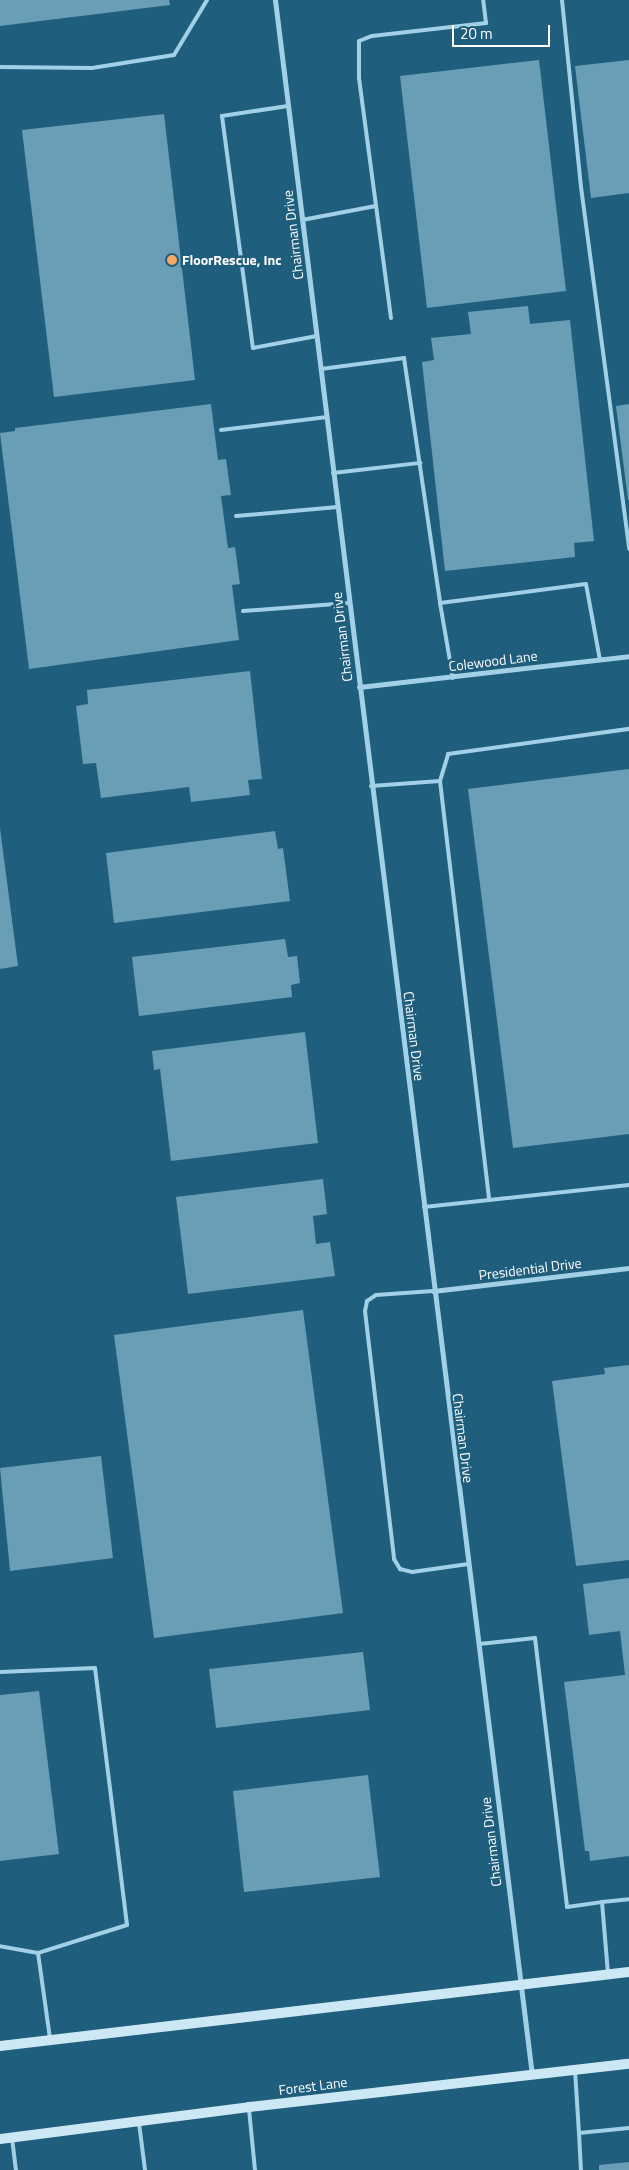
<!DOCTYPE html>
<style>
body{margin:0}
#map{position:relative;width:629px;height:2170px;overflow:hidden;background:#1f5e7c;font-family:"Titillium Web",sans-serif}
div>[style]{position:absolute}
.building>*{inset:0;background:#699eb6}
.lane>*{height:4px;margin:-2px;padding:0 2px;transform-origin:2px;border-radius:2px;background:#a2d1e7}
.street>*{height:5px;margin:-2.5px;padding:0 2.5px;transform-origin:2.5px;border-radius:2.5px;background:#a2d1e7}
.secondary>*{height:10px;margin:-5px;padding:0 5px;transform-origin:5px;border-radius:5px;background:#cce8f5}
.dots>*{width:14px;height:14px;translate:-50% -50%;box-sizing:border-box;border:2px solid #1f5e7c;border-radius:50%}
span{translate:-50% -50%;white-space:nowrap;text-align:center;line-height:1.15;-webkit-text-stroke:5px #1f5e7c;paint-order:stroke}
.street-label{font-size:14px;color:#fff}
.poi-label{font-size:14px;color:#fff;font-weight:700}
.left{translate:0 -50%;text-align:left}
.scale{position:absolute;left:452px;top:25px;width:98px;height:22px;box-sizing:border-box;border:2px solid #fff;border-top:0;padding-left:6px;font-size:15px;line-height:18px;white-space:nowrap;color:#fff;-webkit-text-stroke:4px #1f5e7c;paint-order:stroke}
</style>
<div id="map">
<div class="building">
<i style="clip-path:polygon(0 0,169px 0,170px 5px,0 26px)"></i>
<i style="clip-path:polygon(539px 60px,566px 291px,427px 308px,400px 76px)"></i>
<i style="clip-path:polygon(629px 60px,629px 193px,591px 198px,575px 66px)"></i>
<i style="clip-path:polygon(164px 114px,195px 380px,54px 397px,22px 130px)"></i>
<i style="clip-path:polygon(528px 306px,530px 324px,570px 320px,594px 541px,574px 543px,575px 557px,445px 571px,422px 362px,434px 360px,431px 338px,471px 334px,468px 312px)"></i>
<i style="clip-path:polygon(211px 404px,218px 460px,226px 459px,231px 495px,221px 496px,228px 548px,235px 547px,240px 584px,232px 585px,239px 640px,29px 669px,0 433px,15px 431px,15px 428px)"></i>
<i style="clip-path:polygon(629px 404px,629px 500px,628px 500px,616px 406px)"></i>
<i style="clip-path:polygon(250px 671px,262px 779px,248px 780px,250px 795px,191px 802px,189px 787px,101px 798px,96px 763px,83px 764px,76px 706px,88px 704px,87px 690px)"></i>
<i style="clip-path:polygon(629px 769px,629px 1134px,513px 1148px,468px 789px)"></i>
<i style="clip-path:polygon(0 828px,18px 966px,0 969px)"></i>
<i style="clip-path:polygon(275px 831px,278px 849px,283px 848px,290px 901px,114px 923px,106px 853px)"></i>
<i style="clip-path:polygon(285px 939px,288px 957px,297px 956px,300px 983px,291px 985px,292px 997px,139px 1016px,132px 957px)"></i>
<i style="clip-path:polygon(305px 1032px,318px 1143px,171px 1161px,160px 1069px,154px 1070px,152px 1051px)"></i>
<i style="clip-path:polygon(323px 1179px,327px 1214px,313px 1216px,316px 1244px,330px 1242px,335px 1276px,188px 1294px,176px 1197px)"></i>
<i style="clip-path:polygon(303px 1310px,343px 1613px,154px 1638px,114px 1335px)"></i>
<i style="clip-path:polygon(629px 1365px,629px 1560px,576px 1566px,552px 1381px,605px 1374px,604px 1368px)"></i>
<i style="clip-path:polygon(101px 1456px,113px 1558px,10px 1571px,0 1468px)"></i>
<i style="clip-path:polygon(629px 1578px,629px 1856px,590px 1861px,589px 1851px,585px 1851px,564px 1682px,625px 1675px,620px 1631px,589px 1635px,583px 1584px)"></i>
<i style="clip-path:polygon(363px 1652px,370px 1710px,216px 1728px,209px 1669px)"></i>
<i style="clip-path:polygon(39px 1691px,59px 1854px,0 1861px,0 1695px)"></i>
<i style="clip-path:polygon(368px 1775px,380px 1877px,244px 1892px,233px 1791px)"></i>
<i style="clip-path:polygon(629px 2162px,629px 2170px,599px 2170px,599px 2165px)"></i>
</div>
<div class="lane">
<i style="left:562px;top:0;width:188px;rotate:84.2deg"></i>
<i style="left:581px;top:187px;width:365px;rotate:82.4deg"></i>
<i style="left:0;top:67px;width:92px;rotate:0.6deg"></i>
<i style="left:92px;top:68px;width:83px;rotate:-9deg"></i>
<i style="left:174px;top:55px;width:64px;rotate:-59deg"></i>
<i style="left:288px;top:106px;width:67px;rotate:171.4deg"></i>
<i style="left:222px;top:116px;width:234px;rotate:82.4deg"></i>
<i style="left:253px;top:348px;width:65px;rotate:-10.6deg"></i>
<i style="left:302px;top:220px;width:75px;rotate:-10.7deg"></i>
<i style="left:391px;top:318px;width:243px;rotate:-97.6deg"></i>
<i style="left:359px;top:77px;width:36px;rotate:-90deg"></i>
<i style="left:359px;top:41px;width:14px;rotate:-21deg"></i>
<i style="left:372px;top:36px;width:115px;rotate:-6.5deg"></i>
<i style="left:486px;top:23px;width:23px;rotate:-97deg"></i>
<i style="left:321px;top:369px;width:84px;rotate:-7.5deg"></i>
<i style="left:404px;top:358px;width:248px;rotate:81.6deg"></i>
<i style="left:440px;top:603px;width:147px;rotate:-7.4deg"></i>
<i style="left:586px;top:584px;width:77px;rotate:79.6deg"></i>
<i style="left:221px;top:430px;width:107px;rotate:-7deg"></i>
<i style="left:333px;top:473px;width:88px;rotate:-6.6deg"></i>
<i style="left:236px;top:516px;width:102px;rotate:-5deg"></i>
<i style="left:440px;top:603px;width:76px;rotate:80.2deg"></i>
<i style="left:243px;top:611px;width:106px;rotate:-4.3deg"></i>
<i style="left:440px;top:781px;width:421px;rotate:83.3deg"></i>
<i style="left:371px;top:786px;width:69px;rotate:-4.1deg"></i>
<i style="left:440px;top:781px;width:28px;rotate:-73deg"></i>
<i style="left:448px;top:754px;width:183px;rotate:-7.9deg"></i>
<i style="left:424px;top:1207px;width:206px;rotate:-6.1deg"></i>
<i style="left:433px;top:1291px;width:57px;rotate:176deg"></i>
<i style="left:376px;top:1295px;width:11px;rotate:146deg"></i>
<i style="left:367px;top:1301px;width:10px;rotate:101deg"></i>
<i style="left:365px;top:1311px;width:250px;rotate:83.3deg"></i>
<i style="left:394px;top:1559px;width:12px;rotate:59deg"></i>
<i style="left:400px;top:1569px;width:12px;rotate:14deg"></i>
<i style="left:412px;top:1572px;width:57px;rotate:-8.1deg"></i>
<i style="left:479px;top:1644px;width:56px;rotate:-6.1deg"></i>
<i style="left:535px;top:1638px;width:271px;rotate:83.2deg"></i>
<i style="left:567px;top:1907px;width:35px;rotate:-8deg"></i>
<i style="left:602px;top:1902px;width:72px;rotate:85.2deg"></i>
<i style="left:0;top:1672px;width:95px;rotate:-2.4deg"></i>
<i style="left:95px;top:1668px;width:259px;rotate:82.9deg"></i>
<i style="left:127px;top:1925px;width:93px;rotate:162.5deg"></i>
<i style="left:38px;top:1953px;width:39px;rotate:-170deg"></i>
<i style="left:602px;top:1902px;width:27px;rotate:-6deg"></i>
<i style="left:38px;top:1953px;width:86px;rotate:82deg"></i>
<i style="left:575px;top:2070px;width:63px;rotate:86.4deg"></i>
<i style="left:579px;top:2133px;width:50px;rotate:-5.7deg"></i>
<i style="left:249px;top:2109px;width:61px;rotate:84.4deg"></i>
<i style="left:139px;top:2123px;width:47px;rotate:82.7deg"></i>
<i style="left:579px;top:2133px;width:37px;rotate:87deg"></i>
<i style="left:12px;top:2138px;width:32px;rotate:83deg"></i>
</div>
<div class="street">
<i style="left:275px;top:0;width:2090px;rotate:82.94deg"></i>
<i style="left:359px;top:687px;width:272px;rotate:-6.5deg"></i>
<i style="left:433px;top:1291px;width:197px;rotate:-6.7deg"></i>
</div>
<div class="secondary">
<i style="left:0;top:2046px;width:633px;rotate:-6.71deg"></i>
<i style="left:0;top:2139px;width:251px;rotate:-7.3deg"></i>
<i style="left:249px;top:2107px;width:382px;rotate:-6.5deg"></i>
</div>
<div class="dots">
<i style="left:172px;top:260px;background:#f4a862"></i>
</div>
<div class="street-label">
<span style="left:293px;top:235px;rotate:-97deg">Chairman Drive</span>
<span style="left:342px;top:637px;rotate:-97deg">Chairman Drive</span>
<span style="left:493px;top:661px;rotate:-7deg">Colewood Lane</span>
<span style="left:414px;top:1036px;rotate:83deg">Chairman Drive</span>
<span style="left:530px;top:1269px;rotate:-7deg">Presidential Drive</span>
<span style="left:463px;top:1438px;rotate:83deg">Chairman Drive</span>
<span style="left:491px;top:1842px;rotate:-97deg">Chairman Drive</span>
<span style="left:313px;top:2086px;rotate:-7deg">Forest Lane</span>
</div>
<div class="poi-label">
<span class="left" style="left:182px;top:260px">FloorRescue, Inc</span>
</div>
<div class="scale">20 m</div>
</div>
